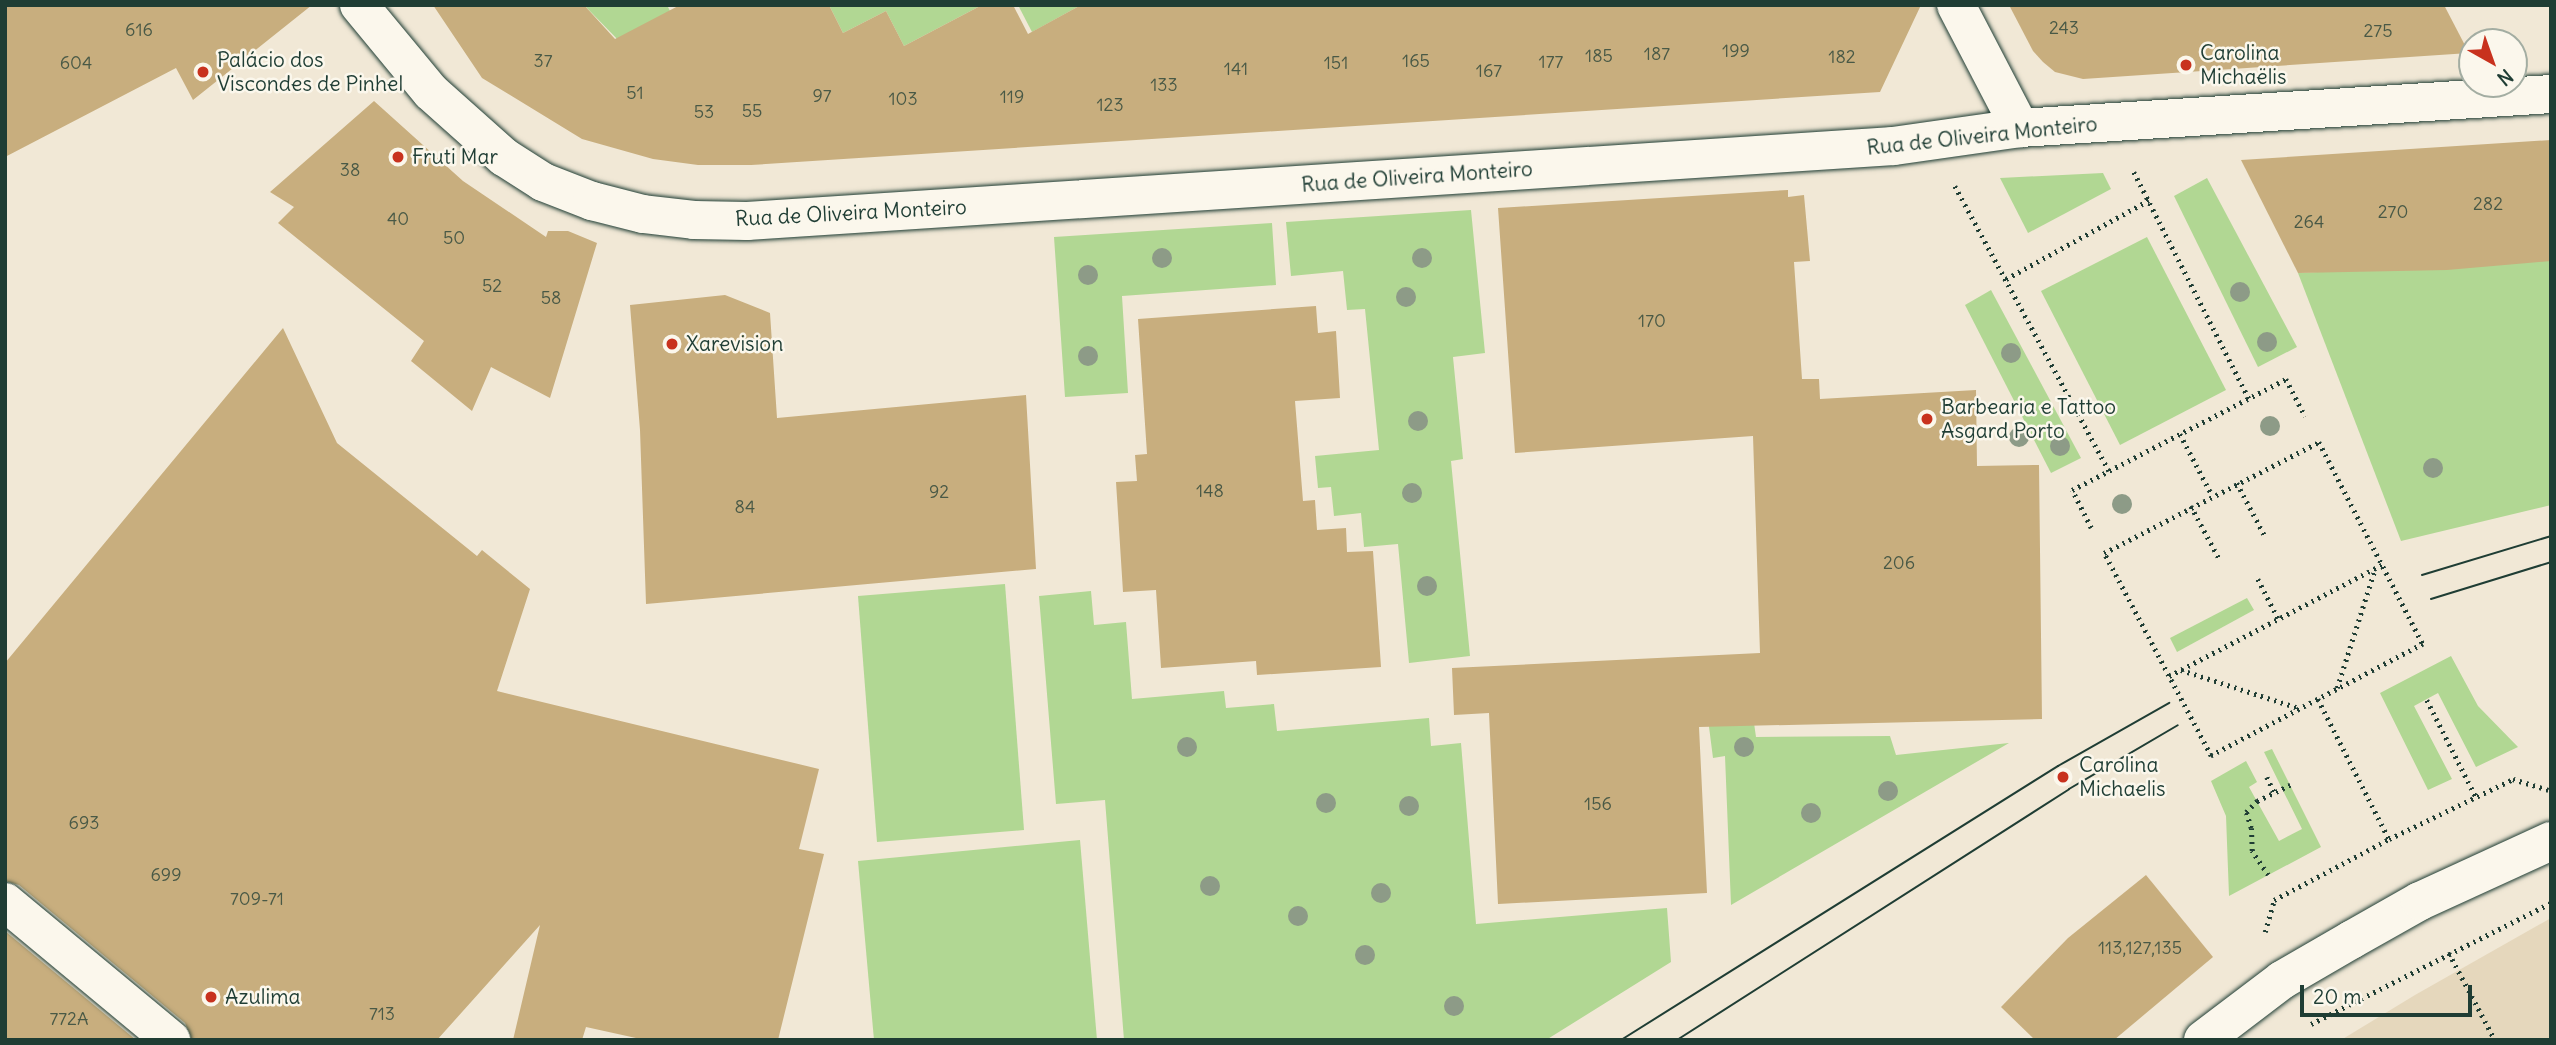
<!DOCTYPE html>
<meta charset="utf-8">
<style>
body{margin:0}
#map{position:relative;width:2556px;height:1045px;overflow:hidden;background:#f1e8d6;font-family:Delius,sans-serif}
div>[style]{position:absolute}
.built>*{inset:0;background:#e5d7bc}
.green>*{inset:0;background:#b1d793}
.building>*{inset:0;background:#c8ae7e}
.path>*{height:4.5px;margin-top:-2.25px;transform-origin:0;background:repeating-linear-gradient(90deg,#1f3d34 0 2px,transparent 0 7px)}
.roads{filter:drop-shadow(0 0 2px #1f3d34) drop-shadow(0 0 2px #1f3d34)}
.minor>*{height:38px;margin:-19px;padding:0 19px;transform-origin:19px;border-radius:19px;background:#fbf7ec}
.tram>*{height:2px;margin:-1px;padding:0 1px;transform-origin:1px;border-radius:1px;background:#1f3d34}
.trees>*{width:20px;height:20px;margin:-10px;border-radius:50%;background:#8d9b87}
.dots>*{width:19px;height:19px;translate:-50% -50%;box-sizing:border-box;border:4px solid #fbf7ec;border-radius:50%}
span{translate:-50% -50%;white-space:nowrap;text-align:center;line-height:1.15;-webkit-text-stroke:5px #fbf7ec;paint-order:stroke}
.number-label{font-size:18px;color:#495946}
.number-label span{-webkit-text-stroke-width:0}
.poi-label{font-size:21px;color:#1f3d34}
.left{translate:0 -50%;text-align:left}
.street-label{font-size:21px;color:#1f3d34}
.frame{position:absolute;inset:0;border:7px solid #1f3d34;pointer-events:none}
.north{position:absolute;left:2458px;top:28px;width:70px;height:70px;box-sizing:border-box;background:#fbf7ec;border:2px solid #a3ada2;border-radius:50%;rotate:140deg;font-size:19px;font-weight:700;line-height:28px;text-align:center;color:#1f3d34}
.north::after{content:'';display:block;margin:auto;width:24px;height:32px;background:#c8321e;clip-path:polygon(50% 0,100% 100%,50% 72%,0 100%)}
.scale{position:absolute;left:2300px;top:985px;width:172px;height:32px;box-sizing:border-box;border:4px solid #1f3d34;border-top:0;padding-left:9px;font-size:21px;line-height:24px;white-space:nowrap;color:#1f3d34;-webkit-text-stroke:5px #fbf7ec;paint-order:stroke}
</style>
<div id="map">
<div class="built">
<i style="clip-path:polygon(2551px 918px,2551px 1040px,2341px 1040px,2415px 995px)"></i>
</div>
<div class="green">
<i style="clip-path:polygon(584px 5px,667px 5px,670px 11px,622px 44px)"></i>
<i style="clip-path:polygon(829px 5px,982px 5px,904px 46px,886px 11px,843px 33px)"></i>
<i style="clip-path:polygon(1018px 5px,1081px 5px,1032px 32px)"></i>
<i style="clip-path:polygon(2103px 173px,2111px 189px,2028px 233px,2000px 178px)"></i>
<i style="clip-path:polygon(2207px 178px,2297px 347px,2258px 367px,2174px 196px)"></i>
<i style="clip-path:polygon(1471px 210px,1485px 353px,1453px 357px,1463px 459px,1451px 461px,1470px 656px,1409px 663px,1398px 544px,1364px 547px,1361px 513px,1334px 516px,1331px 487px,1318px 488px,1315px 456px,1379px 450px,1365px 309px,1347px 310px,1343px 271px,1291px 276px,1286px 222px)"></i>
<i style="clip-path:polygon(1272px 223px,1276px 285px,1122px 296px,1128px 393px,1065px 397px,1054px 237px)"></i>
<i style="clip-path:polygon(2147px 237px,2226px 390px,2120px 445px,2041px 291px)"></i>
<i style="clip-path:polygon(2551px 260px,2551px 505px,2401px 541px,2298px 273px)"></i>
<i style="clip-path:polygon(1991px 290px,2081px 458px,2051px 473px,1965px 305px)"></i>
<i style="clip-path:polygon(1005px 584px,1024px 830px,877px 842px,858px 596px)"></i>
<i style="clip-path:polygon(1091px 591px,1094px 625px,1126px 622px,1132px 699px,1224px 691px,1226px 708px,1274px 704px,1277px 731px,1429px 718px,1431px 746px,1461px 743px,1476px 924px,1667px 908px,1671px 962px,1546px 1040px,1124px 1040px,1105px 800px,1056px 804px,1039px 596px)"></i>
<i style="clip-path:polygon(2247px 598px,2254px 610px,2177px 652px,2170px 638px)"></i>
<i style="clip-path:polygon(2451px 656px,2478px 706px,2518px 747px,2476px 767px,2438px 693px,2414px 706px,2452px 779px,2428px 790px,2380px 693px)"></i>
<i style="clip-path:polygon(1753px 716px,1756px 737px,1890px 736px,1896px 755px,2009px 743px,1731px 905px,1725px 756px,1713px 758px,1708px 719px)"></i>
<i style="clip-path:polygon(2272px 749px,2321px 847px,2229px 896px,2226px 816px,2211px 781px,2246px 761px,2257px 782px,2249px 787px,2279px 841px,2302px 829px,2264px 752px)"></i>
<i style="clip-path:polygon(1080px 840px,1097px 1040px,874px 1040px,858px 861px)"></i>
</div>
<div class="building">
<i style="clip-path:polygon(5px 5px,312px 5px,193px 100px,176px 68px,5px 157px)"></i>
<i style="clip-path:polygon(433px 5px,584px 5px,615px 39px,680px 5px,829px 5px,843px 33px,886px 11px,904px 46px,982px 5px,1013px 5px,1028px 34px,1081px 5px,1921px 5px,1880px 92px,751px 165px,698px 165px,653px 159px,582px 139px,482px 78px)"></i>
<i style="clip-path:polygon(2009px 5px,2444px 5px,2469px 53px,2083px 79px,2055px 72px,2043px 62px,2033px 51px)"></i>
<i style="clip-path:polygon(374px 101px,463px 181px,546px 237px,548px 231px,568px 231px,597px 243px,550px 398px,491px 367px,472px 411px,411px 361px,424px 341px,278px 223px,294px 207px,270px 192px)"></i>
<i style="clip-path:polygon(2551px 140px,2551px 261px,2447px 270px,2298px 273px,2241px 160px)"></i>
<i style="clip-path:polygon(1788px 190px,1788px 197px,1804px 195px,1810px 261px,1794px 262px,1802px 379px,1819px 379px,1820px 399px,1976px 390px,1977px 466px,2039px 465px,2042px 719px,1699px 727px,1707px 893px,1498px 904px,1489px 713px,1454px 715px,1452px 668px,1760px 653px,1753px 436px,1515px 453px,1498px 208px)"></i>
<i style="clip-path:polygon(725px 295px,770px 313px,777px 418px,1026px 395px,1036px 569px,646px 604px,640px 430px,630px 305px)"></i>
<i style="clip-path:polygon(1316px 306px,1318px 333px,1336px 331px,1340px 398px,1295px 401px,1303px 501px,1315px 500px,1317px 530px,1346px 528px,1347px 552px,1373px 551px,1381px 667px,1257px 675px,1256px 661px,1161px 668px,1156px 590px,1123px 592px,1116px 482px,1137px 481px,1135px 455px,1147px 454px,1138px 319px)"></i>
<i style="clip-path:polygon(283px 328px,337px 443px,477px 556px,482px 550px,530px 589px,497px 691px,819px 769px,799px 849px,824px 854px,778px 1040px,645px 1040px,586px 1027px,582px 1040px,513px 1040px,540px 925px,437px 1040px,192px 1040px,185px 1023px,19px 885px,5px 881px,5px 663px)"></i>
<i style="clip-path:polygon(2146px 875px,2213px 957px,2114px 1040px,2035px 1040px,2001px 1007px,2068px 938px)"></i>
<i style="clip-path:polygon(5px 931px,136px 1040px,5px 1040px)"></i>
</div>
<div class="path">
<i style="left:2134px;top:172px;width:254px;rotate:63.1deg"></i>
<i style="left:1955px;top:186px;width:324px;rotate:61.6deg"></i>
<i style="left:2006px;top:279px;width:163px;rotate:-28.9deg"></i>
<i style="left:2180px;top:434px;width:69px;rotate:62.3deg"></i>
<i style="left:2319px;top:442px;width:227px;rotate:62.8deg"></i>
<i style="left:2423px;top:644px;width:240px;rotate:152.2deg"></i>
<i style="left:2211px;top:756px;width:229px;rotate:-117.8deg"></i>
<i style="left:2104px;top:553px;width:242px;rotate:-27.3deg"></i>
<i style="left:2237px;top:483px;width:60px;rotate:62.2deg"></i>
<i style="left:2191px;top:506px;width:61px;rotate:61.8deg"></i>
<i style="left:2091px;top:528px;width:42px;rotate:-116.6deg"></i>
<i style="left:2072px;top:490px;width:241px;rotate:-27.4deg"></i>
<i style="left:2286px;top:379px;width:42px;rotate:62.8deg"></i>
<i style="left:2258px;top:579px;width:44px;rotate:62.9deg"></i>
<i style="left:2181px;top:670px;width:124px;rotate:17.9deg"></i>
<i style="left:2169px;top:676px;width:242px;rotate:-27.6deg"></i>
<i style="left:2337px;top:688px;width:125px;rotate:-72.3deg"></i>
<i style="left:2318px;top:699px;width:157px;rotate:63.1deg"></i>
<i style="left:2427px;top:700px;width:109px;rotate:63.2deg"></i>
<i style="left:2267px;top:777px;width:17px;rotate:65deg"></i>
<i style="left:2268px;top:875px;width:29px;rotate:-124deg"></i>
<i style="left:2252px;top:851px;width:23px;rotate:-92deg"></i>
<i style="left:2251px;top:828px;width:17px;rotate:-107deg"></i>
<i style="left:2246px;top:812px;width:16px;rotate:-45deg"></i>
<i style="left:2257px;top:801px;width:37px;rotate:-26deg"></i>
<i style="left:2265px;top:932px;width:33px;rotate:-74deg"></i>
<i style="left:2274px;top:900px;width:130px;rotate:-27.9deg"></i>
<i style="left:2389px;top:839px;width:138px;rotate:-25.8deg"></i>
<i style="left:2513px;top:779px;width:37px;rotate:17deg"></i>
<i style="left:2449px;top:953px;width:98px;rotate:62.1deg"></i>
<i style="left:2311px;top:1024px;width:269px;rotate:-26.8deg"></i>
</div>
<div class="roads">
<div class="minor">
<i style="left:359px;top:5px;width:113px;rotate:50.4deg"></i>
<i style="left:431px;top:92px;width:98px;rotate:41.7deg"></i>
<i style="left:504px;top:157px;width:46px;rotate:32.7deg"></i>
<i style="left:543px;top:182px;width:53px;rotate:21.2deg"></i>
<i style="left:592px;top:201px;width:53px;rotate:14.3deg"></i>
<i style="left:643px;top:214px;width:51px;rotate:6.7deg"></i>
<i style="left:694px;top:220px;width:53px;rotate:1.1deg"></i>
<i style="left:747px;top:221px;width:1149px;rotate:-3.74deg"></i>
<i style="left:1894px;top:146px;width:127px;rotate:-8.1deg"></i>
<i style="left:2020px;top:128px;width:532px;rotate:-3.66deg"></i>
<i style="left:1956px;top:5px;width:139px;rotate:62.5deg"></i>
<i style="left:5px;top:902px;width:216px;rotate:39.7deg"></i>
<i style="left:2203px;top:1040px;width:99px;rotate:-37.2deg"></i>
<i style="left:2282px;top:980px;width:80px;rotate:-30.1deg"></i>
<i style="left:2351px;top:940px;width:79px;rotate:-29.5deg"></i>
<i style="left:2420px;top:901px;width:144px;rotate:-24.6deg"></i>
</div>
</div>
<div class="tram">
<i style="left:2422px;top:575px;width:135px;rotate:-16.8deg"></i>
<i style="left:2431px;top:599px;width:126px;rotate:-17.1deg"></i>
<i style="left:1621px;top:1040px;width:516px;rotate:-32.09deg"></i>
<i style="left:2058px;top:766px;width:128px;rotate:-29.6deg"></i>
<i style="left:1677px;top:1040px;width:465px;rotate:-32.6deg"></i>
<i style="left:2069px;top:789px;width:126px;rotate:-30.4deg"></i>
</div>
<div class="trees">
<i style="left:1162px;top:258px"></i>
<i style="left:1422px;top:258px"></i>
<i style="left:1088px;top:275px"></i>
<i style="left:2240px;top:292px"></i>
<i style="left:1406px;top:297px"></i>
<i style="left:2267px;top:342px"></i>
<i style="left:2011px;top:353px"></i>
<i style="left:1088px;top:356px"></i>
<i style="left:1418px;top:421px"></i>
<i style="left:2270px;top:426px"></i>
<i style="left:2019px;top:437px"></i>
<i style="left:2060px;top:446px"></i>
<i style="left:2433px;top:468px"></i>
<i style="left:1412px;top:493px"></i>
<i style="left:2122px;top:504px"></i>
<i style="left:1427px;top:586px"></i>
<i style="left:1187px;top:747px"></i>
<i style="left:1744px;top:747px"></i>
<i style="left:1888px;top:791px"></i>
<i style="left:1326px;top:803px"></i>
<i style="left:1409px;top:806px"></i>
<i style="left:1811px;top:813px"></i>
<i style="left:1210px;top:886px"></i>
<i style="left:1381px;top:893px"></i>
<i style="left:1298px;top:916px"></i>
<i style="left:1365px;top:955px"></i>
<i style="left:1454px;top:1006px"></i>
</div>
<div class="dots">
<i style="left:2186px;top:65px;background:#c8321e"></i>
<i style="left:203px;top:72px;background:#c8321e"></i>
<i style="left:398px;top:157px;background:#c8321e"></i>
<i style="left:672px;top:344px;background:#c8321e"></i>
<i style="left:1927px;top:419px;background:#c8321e"></i>
<i style="left:2063px;top:777px;background:#c8321e"></i>
<i style="left:211px;top:997px;background:#c8321e"></i>
</div>
<div class="number-label">
<span style="left:2064px;top:28px">243</span>
<span style="left:139px;top:30px">616</span>
<span style="left:2378px;top:31px">275</span>
<span style="left:1736px;top:51px">199</span>
<span style="left:1657px;top:54px">187</span>
<span style="left:1599px;top:56px">185</span>
<span style="left:1842px;top:57px">182</span>
<span style="left:543px;top:61px">37</span>
<span style="left:1416px;top:61px">165</span>
<span style="left:1551px;top:62px">177</span>
<span style="left:76px;top:63px">604</span>
<span style="left:1336px;top:63px">151</span>
<span style="left:1236px;top:69px">141</span>
<span style="left:1489px;top:71px">167</span>
<span style="left:1164px;top:85px">133</span>
<span style="left:635px;top:93px">51</span>
<span style="left:822px;top:96px">97</span>
<span style="left:1012px;top:97px">119</span>
<span style="left:903px;top:99px">103</span>
<span style="left:1110px;top:105px">123</span>
<span style="left:752px;top:111px">55</span>
<span style="left:704px;top:112px">53</span>
<span style="left:350px;top:170px">38</span>
<span style="left:2488px;top:204px">282</span>
<span style="left:2393px;top:212px">270</span>
<span style="left:398px;top:219px">40</span>
<span style="left:2309px;top:222px">264</span>
<span style="left:454px;top:238px">50</span>
<span style="left:492px;top:286px">52</span>
<span style="left:551px;top:298px">58</span>
<span style="left:1652px;top:321px">170</span>
<span style="left:1210px;top:491px">148</span>
<span style="left:939px;top:492px">92</span>
<span style="left:745px;top:507px">84</span>
<span style="left:1899px;top:563px">206</span>
<span style="left:1598px;top:804px">156</span>
<span style="left:84px;top:823px">693</span>
<span style="left:166px;top:875px">699</span>
<span style="left:257px;top:899px">709-71</span>
<span style="left:2140px;top:948px">113,127,135</span>
<span style="left:382px;top:1014px">713</span>
<span style="left:69px;top:1019px">772A</span>
</div>
<div class="poi-label">
<span class="left" style="left:2200px;top:65px">Carolina<br>Michaëlis</span>
<span class="left" style="left:217px;top:72px">Palácio dos<br>Viscondes de Pinhel</span>
<span class="left" style="left:412px;top:157px">Fruti Mar</span>
<span class="left" style="left:686px;top:344px">Xarevision</span>
<span class="left" style="left:1941px;top:419px">Barbearia e Tattoo<br>Asgard Porto</span>
<span class="left" style="left:2079px;top:777px">Carolina<br>Michaelis</span>
<span class="left" style="left:225px;top:997px">Azulima</span>
</div>
<div class="street-label">
<span style="left:1982px;top:136px;rotate:-6deg">Rua de Oliveira Monteiro</span>
<span style="left:1417px;top:177px;rotate:-4deg">Rua de Oliveira Monteiro</span>
<span style="left:851px;top:213px;rotate:-3deg">Rua de Oliveira Monteiro</span>
</div>
<div class="frame"></div>
<div class="north">N</div>
<div class="scale">20 m</div>
</div>
